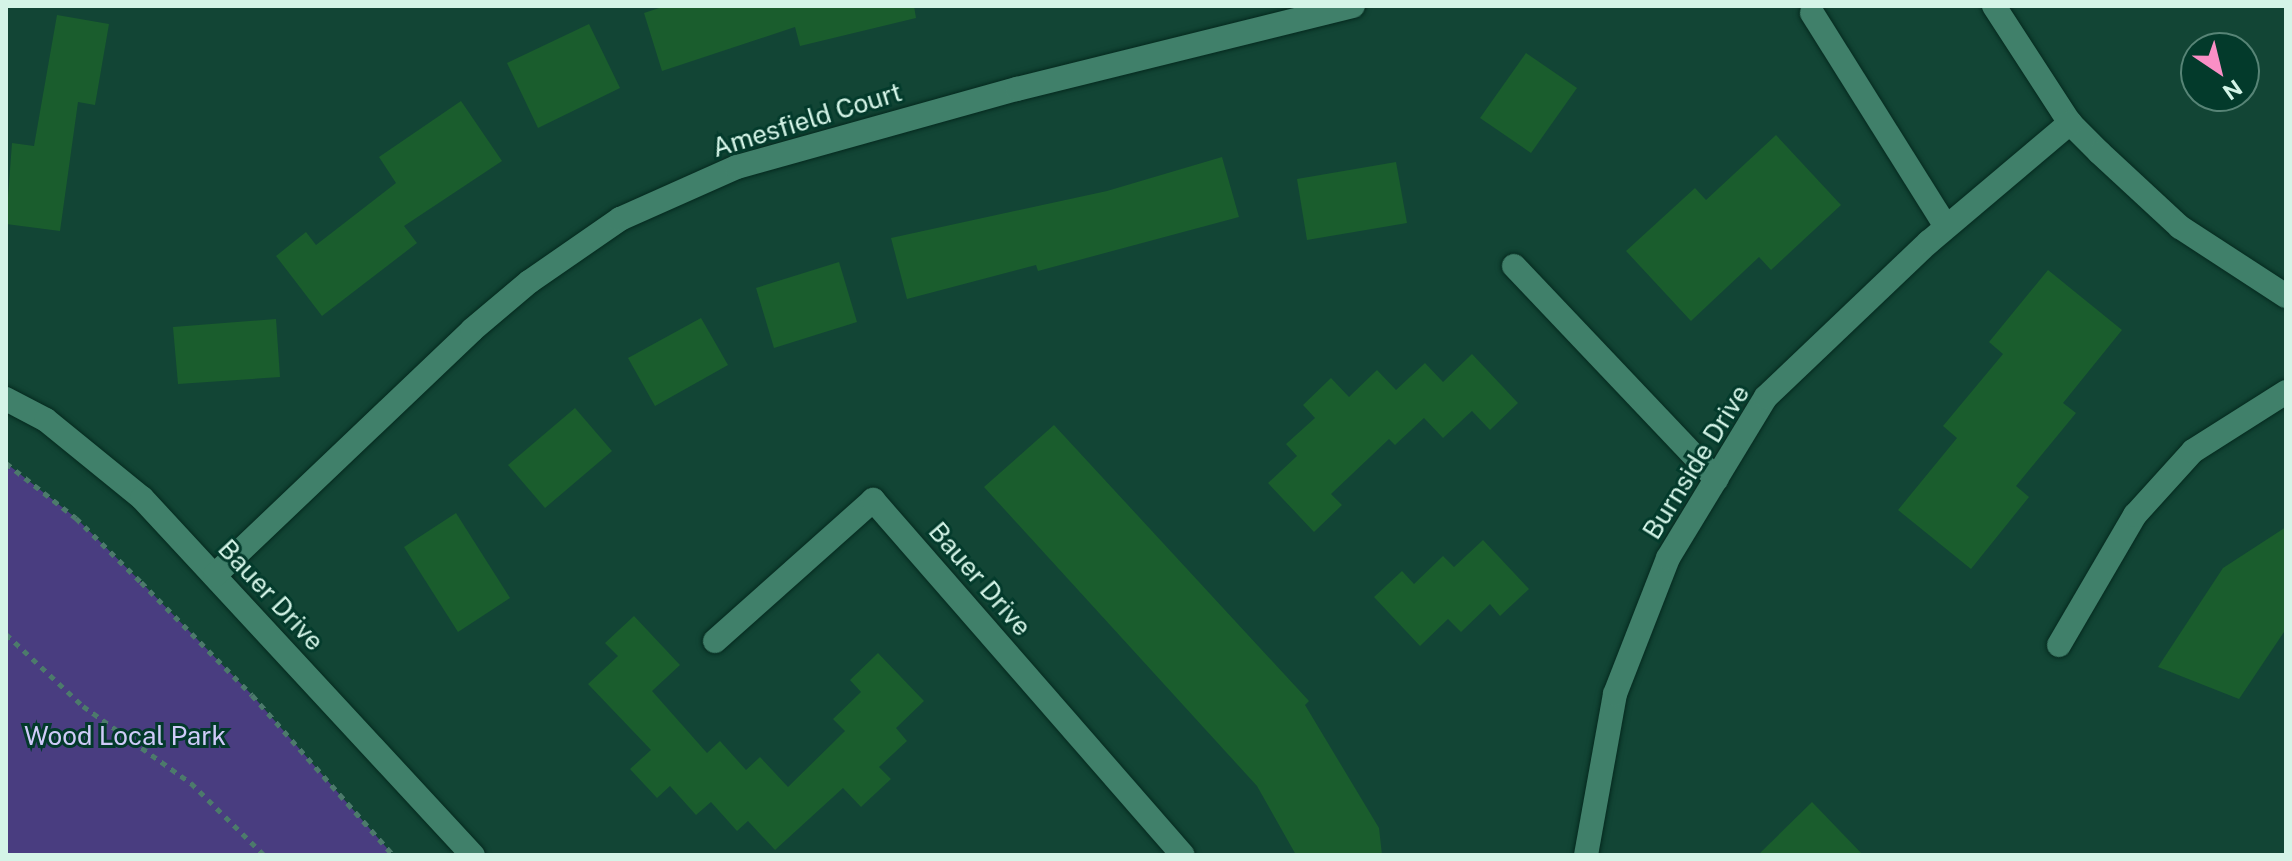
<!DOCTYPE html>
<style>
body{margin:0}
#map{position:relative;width:2292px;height:861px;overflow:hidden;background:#124535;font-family:"Public Sans",sans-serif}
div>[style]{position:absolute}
.green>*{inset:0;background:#493d80}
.building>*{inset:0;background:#1a5d2d}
.path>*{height:5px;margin-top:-2.5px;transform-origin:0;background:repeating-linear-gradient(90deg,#4c7a6b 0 6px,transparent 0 12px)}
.roads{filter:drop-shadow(0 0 2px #05291e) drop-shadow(0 0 2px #05291e)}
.minor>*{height:24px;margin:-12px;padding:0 12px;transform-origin:12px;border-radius:12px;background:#40806a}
span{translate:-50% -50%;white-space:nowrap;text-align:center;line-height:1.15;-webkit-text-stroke:6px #033a2b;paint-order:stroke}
.street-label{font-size:26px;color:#d4f4e7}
.park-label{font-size:26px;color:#cfcbf9}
.frame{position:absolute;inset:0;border:8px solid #d4f4e7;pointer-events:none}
.north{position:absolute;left:2180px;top:32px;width:80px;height:80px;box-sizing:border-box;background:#033a2b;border:2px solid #578476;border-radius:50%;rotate:145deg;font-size:22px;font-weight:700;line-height:32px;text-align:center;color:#d4f4e7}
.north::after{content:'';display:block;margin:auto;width:28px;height:36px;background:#fa8fc6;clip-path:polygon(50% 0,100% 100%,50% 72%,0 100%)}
</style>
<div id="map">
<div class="green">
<i style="clip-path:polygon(6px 463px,76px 518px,141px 582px,252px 695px,393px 855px,6px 855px)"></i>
</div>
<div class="building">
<i style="clip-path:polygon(665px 6px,914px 6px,916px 18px,800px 46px,795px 27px,662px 71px,644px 13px)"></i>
<i style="clip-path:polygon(57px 15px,109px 24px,95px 105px,78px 102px,60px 231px,6px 224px,12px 143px,34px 146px)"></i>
<i style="clip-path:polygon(589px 24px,620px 88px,538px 128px,507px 63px)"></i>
<i style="clip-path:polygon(1526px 53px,1577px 88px,1531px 153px,1480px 118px)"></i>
<i style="clip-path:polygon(461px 101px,502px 161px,404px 226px,417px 243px,322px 316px,276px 256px,306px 232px,316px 245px,396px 183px,379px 157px)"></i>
<i style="clip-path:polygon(1776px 135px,1841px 205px,1771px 270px,1759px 257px,1691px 321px,1626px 251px,1695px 188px,1706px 200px)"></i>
<i style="clip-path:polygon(1222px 157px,1239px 217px,1038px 271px,1036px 265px,907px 299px,891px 238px,1107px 191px)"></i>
<i style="clip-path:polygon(1396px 162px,1407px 223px,1307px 240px,1297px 179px)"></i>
<i style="clip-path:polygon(839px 262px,857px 322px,774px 348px,756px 288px)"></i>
<i style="clip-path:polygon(2048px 270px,2122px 330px,2063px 403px,2076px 413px,2016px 486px,2029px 497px,1971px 569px,1898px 510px,1957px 438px,1943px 426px,2003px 354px,1989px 342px)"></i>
<i style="clip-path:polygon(701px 318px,728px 365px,655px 406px,628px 358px)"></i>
<i style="clip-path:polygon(276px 319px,280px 377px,178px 384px,173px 327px)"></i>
<i style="clip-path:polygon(1472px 354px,1518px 403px,1490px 430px,1472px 411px,1443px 438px,1424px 418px,1395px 445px,1389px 439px,1331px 494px,1342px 505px,1314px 532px,1268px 483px,1297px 456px,1286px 444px,1315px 418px,1303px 405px,1331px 378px,1349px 397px,1377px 370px,1396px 390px,1425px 363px,1443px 382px)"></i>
<i style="clip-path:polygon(575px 408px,612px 451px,545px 508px,508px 465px)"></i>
<i style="clip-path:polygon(1054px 425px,1309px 701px,1305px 705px,1379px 828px,1382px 855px,1296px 855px,1257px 786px,984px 487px)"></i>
<i style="clip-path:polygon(456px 513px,510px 598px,458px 632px,404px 547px)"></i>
<i style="clip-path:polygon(2286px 527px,2286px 629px,2239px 699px,2158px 667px,2223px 568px)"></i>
<i style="clip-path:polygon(1483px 540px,1529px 589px,1500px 616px,1490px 604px,1461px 632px,1448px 619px,1420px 646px,1374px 597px,1402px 571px,1414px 584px,1443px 556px,1454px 567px)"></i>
<i style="clip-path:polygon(634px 616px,680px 665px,652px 691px,707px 753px,720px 741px,746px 770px,760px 757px,788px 787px,845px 731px,833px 719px,861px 692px,850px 680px,878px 653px,924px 701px,896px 728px,907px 741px,879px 767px,891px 779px,861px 807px,843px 788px,775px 850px,748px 821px,737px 831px,711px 802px,696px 815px,670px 786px,657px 798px,630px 769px,651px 750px,588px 684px,618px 656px,605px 643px)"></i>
<i style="clip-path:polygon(1812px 802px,1863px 855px,1758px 855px)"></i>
</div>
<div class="path">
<i style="left:6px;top:463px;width:89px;rotate:38.2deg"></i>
<i style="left:76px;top:518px;width:91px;rotate:44.6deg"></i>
<i style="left:141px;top:582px;width:158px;rotate:45.5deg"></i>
<i style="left:252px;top:695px;width:213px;rotate:48.6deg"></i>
<i style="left:6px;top:634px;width:105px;rotate:43.1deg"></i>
<i style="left:83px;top:706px;width:133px;rotate:35.5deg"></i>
<i style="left:191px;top:783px;width:103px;rotate:44.6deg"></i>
</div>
<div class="roads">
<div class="minor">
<i style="left:1994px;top:6px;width:140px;rotate:57deg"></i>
<i style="left:2070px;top:123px;width:42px;rotate:45deg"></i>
<i style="left:2100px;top:153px;width:109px;rotate:42.8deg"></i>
<i style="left:2180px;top:227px;width:126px;rotate:33.1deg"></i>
<i style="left:1812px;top:13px;width:252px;rotate:57.9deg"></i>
<i style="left:1514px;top:266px;width:294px;rotate:46.5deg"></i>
<i style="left:6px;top:399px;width:45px;rotate:27.7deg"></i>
<i style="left:46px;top:420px;width:124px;rotate:39.1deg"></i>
<i style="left:142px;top:498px;width:487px;rotate:47.2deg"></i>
<i style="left:215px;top:575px;width:355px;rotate:-43.6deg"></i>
<i style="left:472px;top:330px;width:75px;rotate:-40.1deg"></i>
<i style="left:529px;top:282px;width:111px;rotate:-34.7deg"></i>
<i style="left:620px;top:219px;width:128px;rotate:-24deg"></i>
<i style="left:737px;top:167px;width:291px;rotate:-15.6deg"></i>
<i style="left:1017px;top:89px;width:346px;rotate:-13.9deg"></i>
<i style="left:715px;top:641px;width:212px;rotate:-41.7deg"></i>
<i style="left:873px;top:500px;width:471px;rotate:48.9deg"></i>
<i style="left:2059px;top:645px;width:151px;rotate:-59.7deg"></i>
<i style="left:2135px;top:515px;width:86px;rotate:-47.8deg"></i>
<i style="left:2193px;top:451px;width:110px;rotate:-32.4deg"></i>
<i style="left:1586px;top:855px;width:164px;rotate:-79.8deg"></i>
<i style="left:1615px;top:694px;width:146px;rotate:-68.7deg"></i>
<i style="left:1668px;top:558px;width:188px;rotate:-58.7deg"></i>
<i style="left:1766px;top:397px;width:225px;rotate:-43.6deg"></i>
<i style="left:1929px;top:242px;width:185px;rotate:-40.2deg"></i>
</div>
</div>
<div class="street-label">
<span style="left:807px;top:120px;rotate:-17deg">Amesfield Court</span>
<span style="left:1696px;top:462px;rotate:-58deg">Burnside Drive</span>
<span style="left:980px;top:579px;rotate:49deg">Bauer Drive</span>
<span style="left:271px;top:595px;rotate:47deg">Bauer Drive</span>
</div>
<div class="park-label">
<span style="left:125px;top:736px">Wood Local Park</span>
</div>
<div class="frame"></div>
<div class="north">N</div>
</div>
